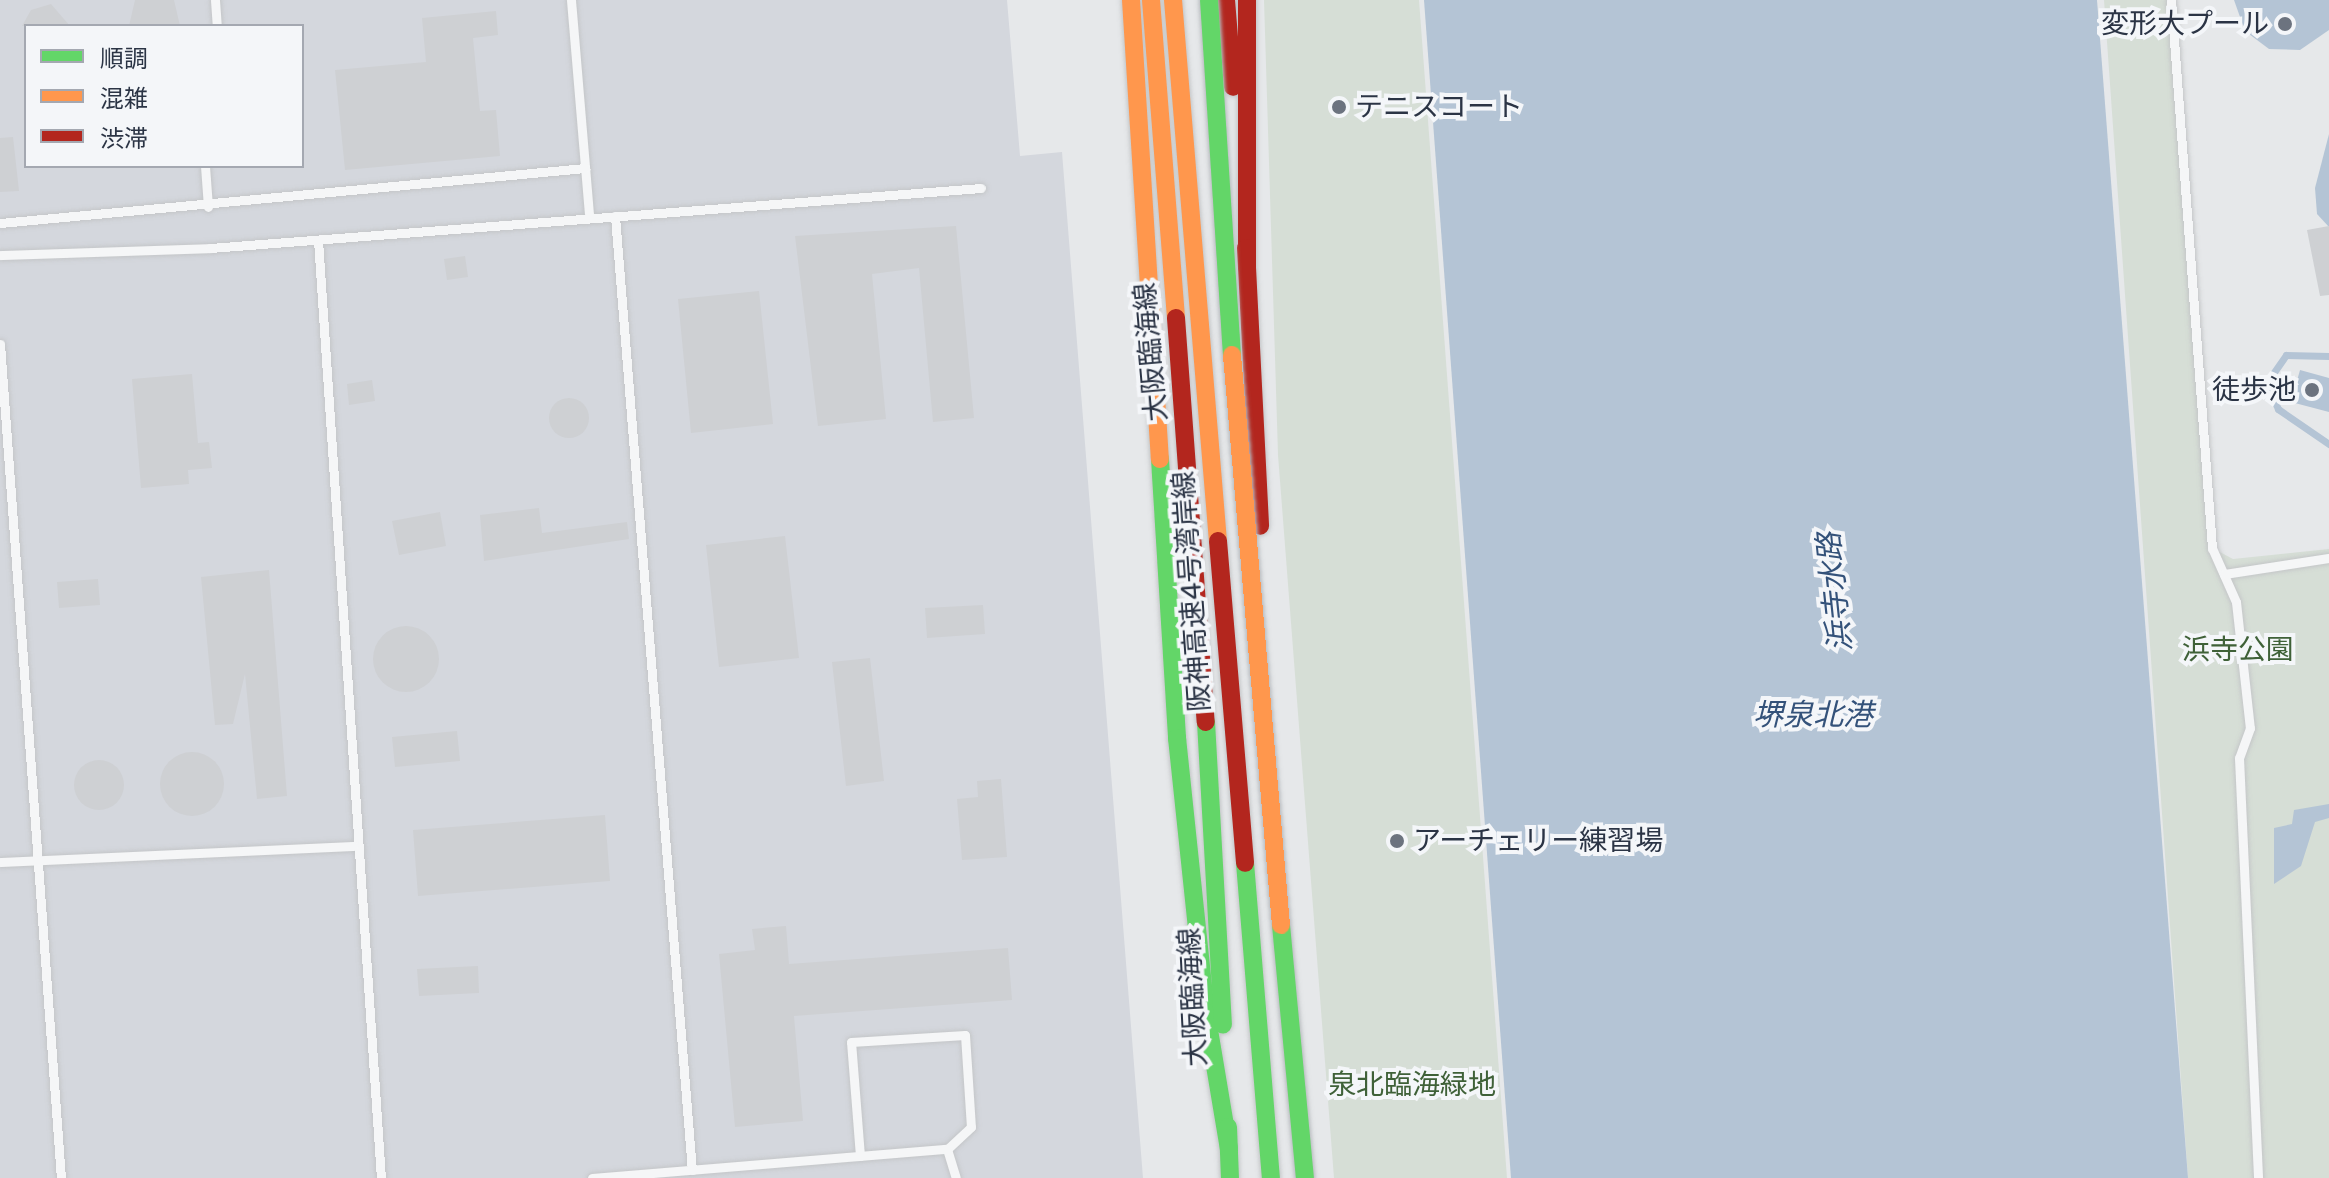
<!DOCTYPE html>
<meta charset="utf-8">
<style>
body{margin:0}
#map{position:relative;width:2329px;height:1178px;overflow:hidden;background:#e6e8ea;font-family:"Varela Round","Noto Sans JP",sans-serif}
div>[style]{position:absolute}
.built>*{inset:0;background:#d4d7dd}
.green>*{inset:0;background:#d6ded6}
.water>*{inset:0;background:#b4c4d5}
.stream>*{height:7px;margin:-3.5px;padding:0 3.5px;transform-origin:3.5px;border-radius:3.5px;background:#b4c4d5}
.building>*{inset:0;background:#ced0d3}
.round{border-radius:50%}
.roads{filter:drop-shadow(0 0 2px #c4c6c8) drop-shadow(0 0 2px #c4c6c8)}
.lane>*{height:9px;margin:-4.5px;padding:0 4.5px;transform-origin:4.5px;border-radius:4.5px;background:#f5f6f7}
.fast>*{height:18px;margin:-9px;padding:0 9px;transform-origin:9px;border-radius:9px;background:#63d668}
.slow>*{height:18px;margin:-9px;padding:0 9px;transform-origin:9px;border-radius:9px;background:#ff974d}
.jam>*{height:18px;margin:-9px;padding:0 9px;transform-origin:9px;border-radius:9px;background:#b3261e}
.bridges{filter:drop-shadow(0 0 2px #b8bbbf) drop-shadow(0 0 2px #b8bbbf)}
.fast-bridge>*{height:18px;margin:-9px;padding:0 9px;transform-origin:9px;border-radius:9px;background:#63d668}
.slow-bridge>*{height:18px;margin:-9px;padding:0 9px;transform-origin:9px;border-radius:9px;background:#ff974d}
.dots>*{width:22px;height:22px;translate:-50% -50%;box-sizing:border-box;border:4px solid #f4f6f9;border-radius:50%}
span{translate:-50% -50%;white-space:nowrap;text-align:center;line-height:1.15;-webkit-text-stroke:8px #f4f6f9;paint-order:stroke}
.poi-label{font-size:28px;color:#2b3445}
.right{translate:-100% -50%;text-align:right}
.left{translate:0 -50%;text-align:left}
.street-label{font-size:28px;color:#2b3445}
.park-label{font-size:28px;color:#3f6138}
.water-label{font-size:30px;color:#34527a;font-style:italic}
.legend{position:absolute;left:24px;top:24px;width:280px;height:144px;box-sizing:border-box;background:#f4f6f9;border:2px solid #a4a8b1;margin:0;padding:10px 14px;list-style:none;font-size:24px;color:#2b3445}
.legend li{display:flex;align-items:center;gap:16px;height:40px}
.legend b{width:40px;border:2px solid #a4a8b1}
</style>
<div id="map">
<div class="built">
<i style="clip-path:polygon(evenodd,0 0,1007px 0,1020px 156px,1062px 152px,1143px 1178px,0 1178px,0 0,26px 26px,302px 26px,302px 166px,26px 166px,26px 26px)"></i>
</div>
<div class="green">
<i style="clip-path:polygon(1264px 0,1419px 0,1507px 1178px,1334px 1178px,1278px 455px)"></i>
<i style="clip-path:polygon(2104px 0,2171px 0,2212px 548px,2233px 559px,2329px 549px,2329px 1178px,2188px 1178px)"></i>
</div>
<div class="water">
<i style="clip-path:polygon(1424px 0,2097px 0,2188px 1178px,1511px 1178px)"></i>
<i style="clip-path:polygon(2234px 0,2329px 0,2329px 30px,2300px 50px,2269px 49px,2245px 31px)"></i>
<i style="clip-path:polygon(2329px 134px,2329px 227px,2317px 214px,2315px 188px)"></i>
<i style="clip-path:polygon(2300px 370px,2329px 378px,2329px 412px,2291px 402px)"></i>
<i style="clip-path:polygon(2329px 804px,2329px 818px,2315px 822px,2301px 866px,2274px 884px,2274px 828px,2292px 824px,2294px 810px)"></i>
</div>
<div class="stream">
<i style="left:2329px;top:356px;width:43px;rotate:-178.7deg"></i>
<i style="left:2286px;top:355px;width:35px;rotate:125deg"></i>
<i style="left:2266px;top:384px;width:28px;rotate:64deg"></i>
<i style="left:2278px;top:409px;width:62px;rotate:34.5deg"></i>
</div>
<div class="building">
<i style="clip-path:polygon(135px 0,174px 0,180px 26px,129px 26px)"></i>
<i style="clip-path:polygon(51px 4px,70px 26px,22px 26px,31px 10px)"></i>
<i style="clip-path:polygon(496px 11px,498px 35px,473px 38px,480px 111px,496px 110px,500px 156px,345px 170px,335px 70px,426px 62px,422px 18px)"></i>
<i style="clip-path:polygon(13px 137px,19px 191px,0 192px,0 138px)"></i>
<i style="clip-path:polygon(956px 226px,974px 418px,933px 422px,919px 268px,872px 274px,886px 419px,818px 426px,795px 236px)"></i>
<i style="clip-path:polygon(2329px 226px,2329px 295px,2320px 296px,2307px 230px)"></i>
<i style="clip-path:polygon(465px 256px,468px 277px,447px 280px,444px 259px)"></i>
<i style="clip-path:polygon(759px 291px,773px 424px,691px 433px,678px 299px)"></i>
<i style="clip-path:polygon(192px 374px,198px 443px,209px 442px,212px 468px,188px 470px,189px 484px,141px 488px,132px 379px)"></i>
<i style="clip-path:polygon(372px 380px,375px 401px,349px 405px,347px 384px)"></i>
<i class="round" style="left:549px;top:398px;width:40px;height:40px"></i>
<i style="clip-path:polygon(539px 508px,542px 533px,627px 522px,629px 539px,484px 561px,480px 515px)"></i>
<i style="clip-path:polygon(440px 512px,446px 546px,399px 555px,392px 521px)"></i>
<i style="clip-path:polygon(785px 536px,799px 658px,719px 667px,706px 545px)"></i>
<i style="clip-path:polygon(269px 570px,287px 796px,257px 799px,245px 674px,233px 724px,215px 725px,201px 577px)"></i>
<i style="clip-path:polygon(98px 579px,100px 605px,59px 608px,57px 582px)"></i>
<i style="clip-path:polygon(983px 605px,985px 634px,927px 638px,925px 608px)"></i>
<i class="round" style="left:373px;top:626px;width:66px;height:66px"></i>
<i style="clip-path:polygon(870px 658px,884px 781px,846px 786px,832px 662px)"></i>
<i style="clip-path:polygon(457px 731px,460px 761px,395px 767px,392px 737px)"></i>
<i class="round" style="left:160px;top:752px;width:64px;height:64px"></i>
<i class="round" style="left:74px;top:760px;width:50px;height:50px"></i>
<i style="clip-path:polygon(1001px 779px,1007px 857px,962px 860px,957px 799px,978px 797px,977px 781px)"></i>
<i style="clip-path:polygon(605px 815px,610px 881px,418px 896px,413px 830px)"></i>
<i style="clip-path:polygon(786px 926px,789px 964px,1008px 948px,1012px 1000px,794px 1016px,803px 1121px,735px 1127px,719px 954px,755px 950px,752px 929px)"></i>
<i style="clip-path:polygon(478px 966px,479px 993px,419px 996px,417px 969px)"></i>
</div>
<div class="roads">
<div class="lane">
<i style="left:215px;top:0;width:26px;rotate:86deg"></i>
<i style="left:571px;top:0;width:214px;rotate:85.2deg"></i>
<i style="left:2171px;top:0;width:550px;rotate:85.72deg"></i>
<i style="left:2212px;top:548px;width:59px;rotate:66deg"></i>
<i style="left:2236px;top:602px;width:127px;rotate:83.7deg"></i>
<i style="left:2250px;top:728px;width:32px;rotate:110deg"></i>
<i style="left:2239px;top:758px;width:420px;rotate:87.4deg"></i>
<i style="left:205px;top:166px;width:41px;rotate:85.8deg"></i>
<i style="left:615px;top:216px;width:957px;rotate:85.39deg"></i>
<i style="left:0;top:223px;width:588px;rotate:-5.37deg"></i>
<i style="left:318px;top:240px;width:940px;rotate:86.16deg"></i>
<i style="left:0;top:255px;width:210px;rotate:-1.9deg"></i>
<i style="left:210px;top:248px;width:773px;rotate:-4.45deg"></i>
<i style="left:0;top:344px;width:836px;rotate:85.82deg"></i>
<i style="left:2224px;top:574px;width:106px;rotate:-8.7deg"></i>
<i style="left:0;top:862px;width:354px;rotate:-2.6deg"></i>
<i style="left:860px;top:1156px;width:114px;rotate:-94.5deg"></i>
<i style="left:851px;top:1042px;width:114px;rotate:-3.5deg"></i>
<i style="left:965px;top:1035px;width:92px;rotate:86.3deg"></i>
<i style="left:971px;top:1127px;width:33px;rotate:137deg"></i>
<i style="left:592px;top:1178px;width:356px;rotate:-4.7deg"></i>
<i style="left:947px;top:1149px;width:30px;rotate:73deg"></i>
</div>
<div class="fast">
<i style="left:1160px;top:459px;width:280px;rotate:86.5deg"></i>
<i style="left:1177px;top:738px;width:276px;rotate:84deg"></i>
<i style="left:1206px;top:1012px;width:139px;rotate:80.5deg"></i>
<i style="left:1206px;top:722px;width:303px;rotate:86.8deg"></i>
<i style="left:1245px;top:863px;width:316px;rotate:85.3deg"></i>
<i style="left:1228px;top:1127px;width:51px;rotate:87.8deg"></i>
</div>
<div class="slow">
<i style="left:1131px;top:0;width:460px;rotate:86.4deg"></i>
<i style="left:1151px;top:0;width:319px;rotate:85.5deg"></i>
<i style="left:1173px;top:0;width:543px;rotate:85.25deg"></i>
</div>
<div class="jam">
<i style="left:1226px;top:0;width:87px;rotate:85.4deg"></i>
<i style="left:1247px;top:0;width:267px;rotate:90deg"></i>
<i style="left:1246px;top:248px;width:278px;rotate:87.1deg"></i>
<i style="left:1176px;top:318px;width:405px;rotate:85.8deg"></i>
<i style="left:1218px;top:541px;width:323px;rotate:85.2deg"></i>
</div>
</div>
<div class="bridges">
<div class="fast-bridge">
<i style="left:1209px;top:0;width:356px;rotate:86.3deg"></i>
<i style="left:1281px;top:925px;width:254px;rotate:84.6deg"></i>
</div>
<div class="slow-bridge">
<i style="left:1232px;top:355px;width:572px;rotate:85.09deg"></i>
</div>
</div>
<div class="dots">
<i style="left:2285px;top:24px;background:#6c737f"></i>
<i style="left:1339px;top:107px;background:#6c737f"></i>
<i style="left:2312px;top:390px;background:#6c737f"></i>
<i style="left:1397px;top:841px;background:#6c737f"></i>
</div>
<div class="poi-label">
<span class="right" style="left:2269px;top:24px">変形大プール</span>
<span class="left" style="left:1355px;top:107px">テニスコート</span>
<span class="right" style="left:2296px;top:390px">徒歩池</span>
<span class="left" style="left:1413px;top:841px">アーチェリー練習場</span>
</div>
<div class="street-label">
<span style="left:1151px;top:352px;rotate:-95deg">大阪臨海線</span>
<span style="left:1192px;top:591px;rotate:-94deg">阪神高速4号湾岸線</span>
<span style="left:1193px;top:997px;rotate:-93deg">大阪臨海線</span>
</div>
<div class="park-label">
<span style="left:2238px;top:650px">浜寺公園</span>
<span style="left:1412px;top:1085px">泉北臨海緑地</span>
</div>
<div class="water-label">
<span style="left:1836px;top:592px;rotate:-96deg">浜寺水路</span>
<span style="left:1813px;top:716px">堺泉北港</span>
</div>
<ul class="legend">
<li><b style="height:10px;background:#63d668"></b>順調</li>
<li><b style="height:10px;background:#ff974d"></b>混雑</li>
<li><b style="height:10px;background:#b3261e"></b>渋滞</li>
</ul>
</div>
